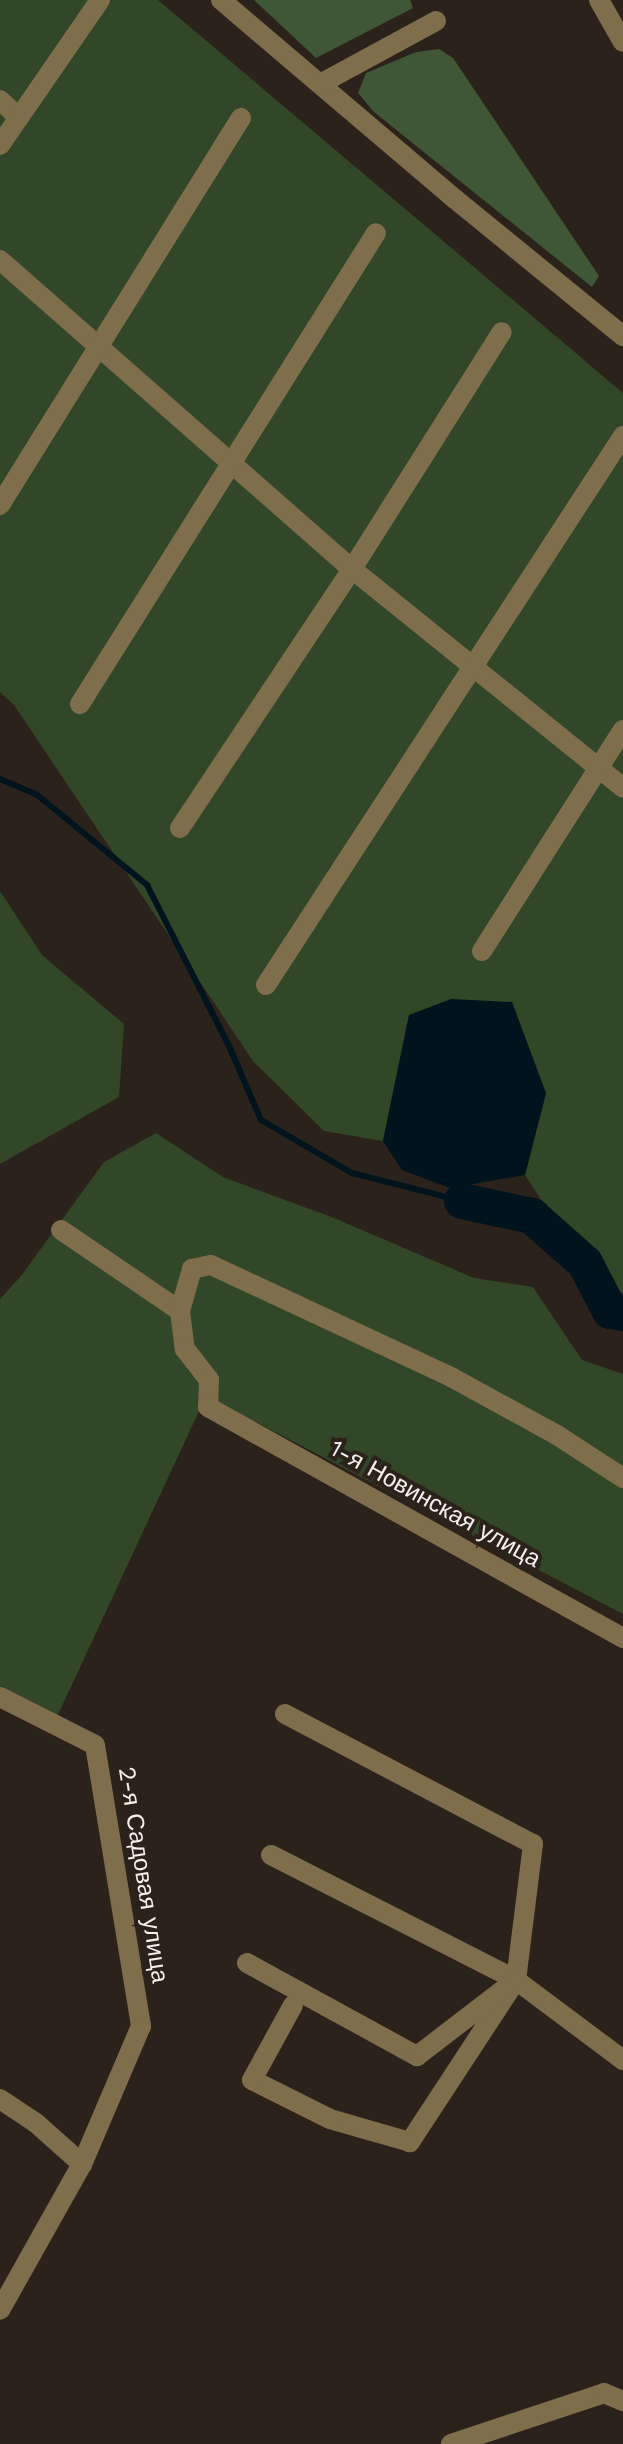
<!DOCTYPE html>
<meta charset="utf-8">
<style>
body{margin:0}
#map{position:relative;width:623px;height:2444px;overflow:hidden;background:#2b221b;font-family:"Work Sans",sans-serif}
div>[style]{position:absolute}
.green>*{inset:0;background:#314728}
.forest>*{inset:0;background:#405737}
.water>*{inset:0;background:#01131d}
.stream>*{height:6px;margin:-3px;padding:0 3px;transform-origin:3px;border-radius:3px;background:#01131d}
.river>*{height:36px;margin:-18px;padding:0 18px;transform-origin:18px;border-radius:18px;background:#01131d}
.minor>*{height:20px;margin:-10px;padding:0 10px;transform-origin:10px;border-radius:10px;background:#7e6e4c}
span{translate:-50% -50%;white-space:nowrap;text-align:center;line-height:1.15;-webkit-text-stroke:8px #2b221b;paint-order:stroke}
.street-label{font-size:24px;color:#f6efeb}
</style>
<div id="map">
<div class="green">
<i style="clip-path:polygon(0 0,158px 0,623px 393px,623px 1293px,597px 1286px,525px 1175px,546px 1093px,409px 1015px,383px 1141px,324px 1131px,253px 1061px,14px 705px,0 692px)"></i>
<i style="clip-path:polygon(0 891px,42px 955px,124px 1024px,119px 1097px,0 1164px)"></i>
<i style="clip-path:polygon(156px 1133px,223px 1177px,334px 1218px,474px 1278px,533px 1287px,582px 1360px,623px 1374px,623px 1614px,206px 1396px,56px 1719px,0 1691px,0 1299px,21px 1276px,104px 1162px)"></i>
</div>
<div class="forest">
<i style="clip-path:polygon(254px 0,410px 0,413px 8px,316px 58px)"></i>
<i style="clip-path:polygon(439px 49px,453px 58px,599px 276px,592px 287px,374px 112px,358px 93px,366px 73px,416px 52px)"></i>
</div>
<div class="water">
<i style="clip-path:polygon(451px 999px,512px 1002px,546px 1093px,525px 1175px,450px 1188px,402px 1170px,383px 1141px,409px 1015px)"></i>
</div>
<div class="stream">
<i style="left:0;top:779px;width:39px;rotate:23deg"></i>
<i style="left:36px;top:794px;width:144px;rotate:39.3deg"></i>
<i style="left:147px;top:885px;width:183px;rotate:63deg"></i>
<i style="left:230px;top:1048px;width:78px;rotate:66.7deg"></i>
<i style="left:261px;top:1120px;width:105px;rotate:30.2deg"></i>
<i style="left:352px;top:1173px;width:114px;rotate:14.3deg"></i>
</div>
<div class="river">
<i style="left:462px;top:1201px;width:72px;rotate:12.1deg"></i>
<i style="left:532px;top:1216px;width:71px;rotate:41.6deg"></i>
<i style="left:585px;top:1263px;width:54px;rotate:62.5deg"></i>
<i style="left:610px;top:1311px;width:13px;rotate:9deg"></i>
</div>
<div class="minor">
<i style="left:221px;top:0;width:307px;rotate:40.4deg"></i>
<i style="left:455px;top:199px;width:217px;rotate:39.2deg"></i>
<i style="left:599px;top:0;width:48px;rotate:60.3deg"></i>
<i style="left:320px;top:84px;width:132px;rotate:-28.5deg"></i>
<i style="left:0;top:100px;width:26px;rotate:43deg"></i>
<i style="left:0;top:145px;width:176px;rotate:-55.4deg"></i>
<i style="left:0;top:260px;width:468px;rotate:41.3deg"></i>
<i style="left:352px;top:569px;width:348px;rotate:38.9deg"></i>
<i style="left:0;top:505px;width:456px;rotate:-58.1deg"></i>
<i style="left:80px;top:704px;width:556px;rotate:-57.85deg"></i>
<i style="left:180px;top:828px;width:311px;rotate:-56.4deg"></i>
<i style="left:352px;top:569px;width:280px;rotate:-57.7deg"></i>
<i style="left:482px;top:951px;width:262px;rotate:-57.5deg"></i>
<i style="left:266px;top:985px;width:655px;rotate:-56.97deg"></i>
<i style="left:61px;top:1230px;width:144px;rotate:34.2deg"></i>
<i style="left:180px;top:1311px;width:38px;rotate:83deg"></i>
<i style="left:185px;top:1349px;width:39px;rotate:52deg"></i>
<i style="left:209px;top:1380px;width:27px;rotate:92deg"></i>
<i style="left:208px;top:1407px;width:475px;rotate:29.1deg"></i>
<i style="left:180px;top:1311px;width:44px;rotate:-74.1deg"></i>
<i style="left:192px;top:1269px;width:19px;rotate:-12deg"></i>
<i style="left:211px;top:1265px;width:265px;rotate:25deg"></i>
<i style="left:451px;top:1377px;width:121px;rotate:28.7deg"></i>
<i style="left:557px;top:1435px;width:79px;rotate:33.1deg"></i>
<i style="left:0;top:1697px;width:106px;rotate:26.8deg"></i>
<i style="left:95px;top:1745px;width:285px;rotate:80.7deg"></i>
<i style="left:141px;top:2026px;width:150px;rotate:113.1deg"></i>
<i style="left:82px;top:2164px;width:167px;rotate:119.3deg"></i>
<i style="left:285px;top:1714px;width:280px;rotate:27.7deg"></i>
<i style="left:533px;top:1844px;width:137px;rotate:97.1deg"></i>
<i style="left:516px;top:1980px;width:194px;rotate:123.2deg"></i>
<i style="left:410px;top:2142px;width:83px;rotate:-164deg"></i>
<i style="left:330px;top:2119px;width:87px;rotate:-153.4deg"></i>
<i style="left:252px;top:2080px;width:85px;rotate:-61.3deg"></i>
<i style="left:271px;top:1855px;width:275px;rotate:27deg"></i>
<i style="left:516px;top:1980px;width:134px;rotate:36.8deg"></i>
<i style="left:247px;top:1963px;width:194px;rotate:28.7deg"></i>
<i style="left:417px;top:2056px;width:108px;rotate:-37.5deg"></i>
<i style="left:0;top:2099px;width:43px;rotate:33.7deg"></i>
<i style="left:36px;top:2123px;width:62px;rotate:41.7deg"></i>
<i style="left:451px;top:2444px;width:161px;rotate:-18.4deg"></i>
<i style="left:604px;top:2393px;width:21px;rotate:23deg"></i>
</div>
<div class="street-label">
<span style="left:435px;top:1504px;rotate:29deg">1-я Новинская улица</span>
<span style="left:143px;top:1875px;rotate:81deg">2-я Садовая улица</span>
</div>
</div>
